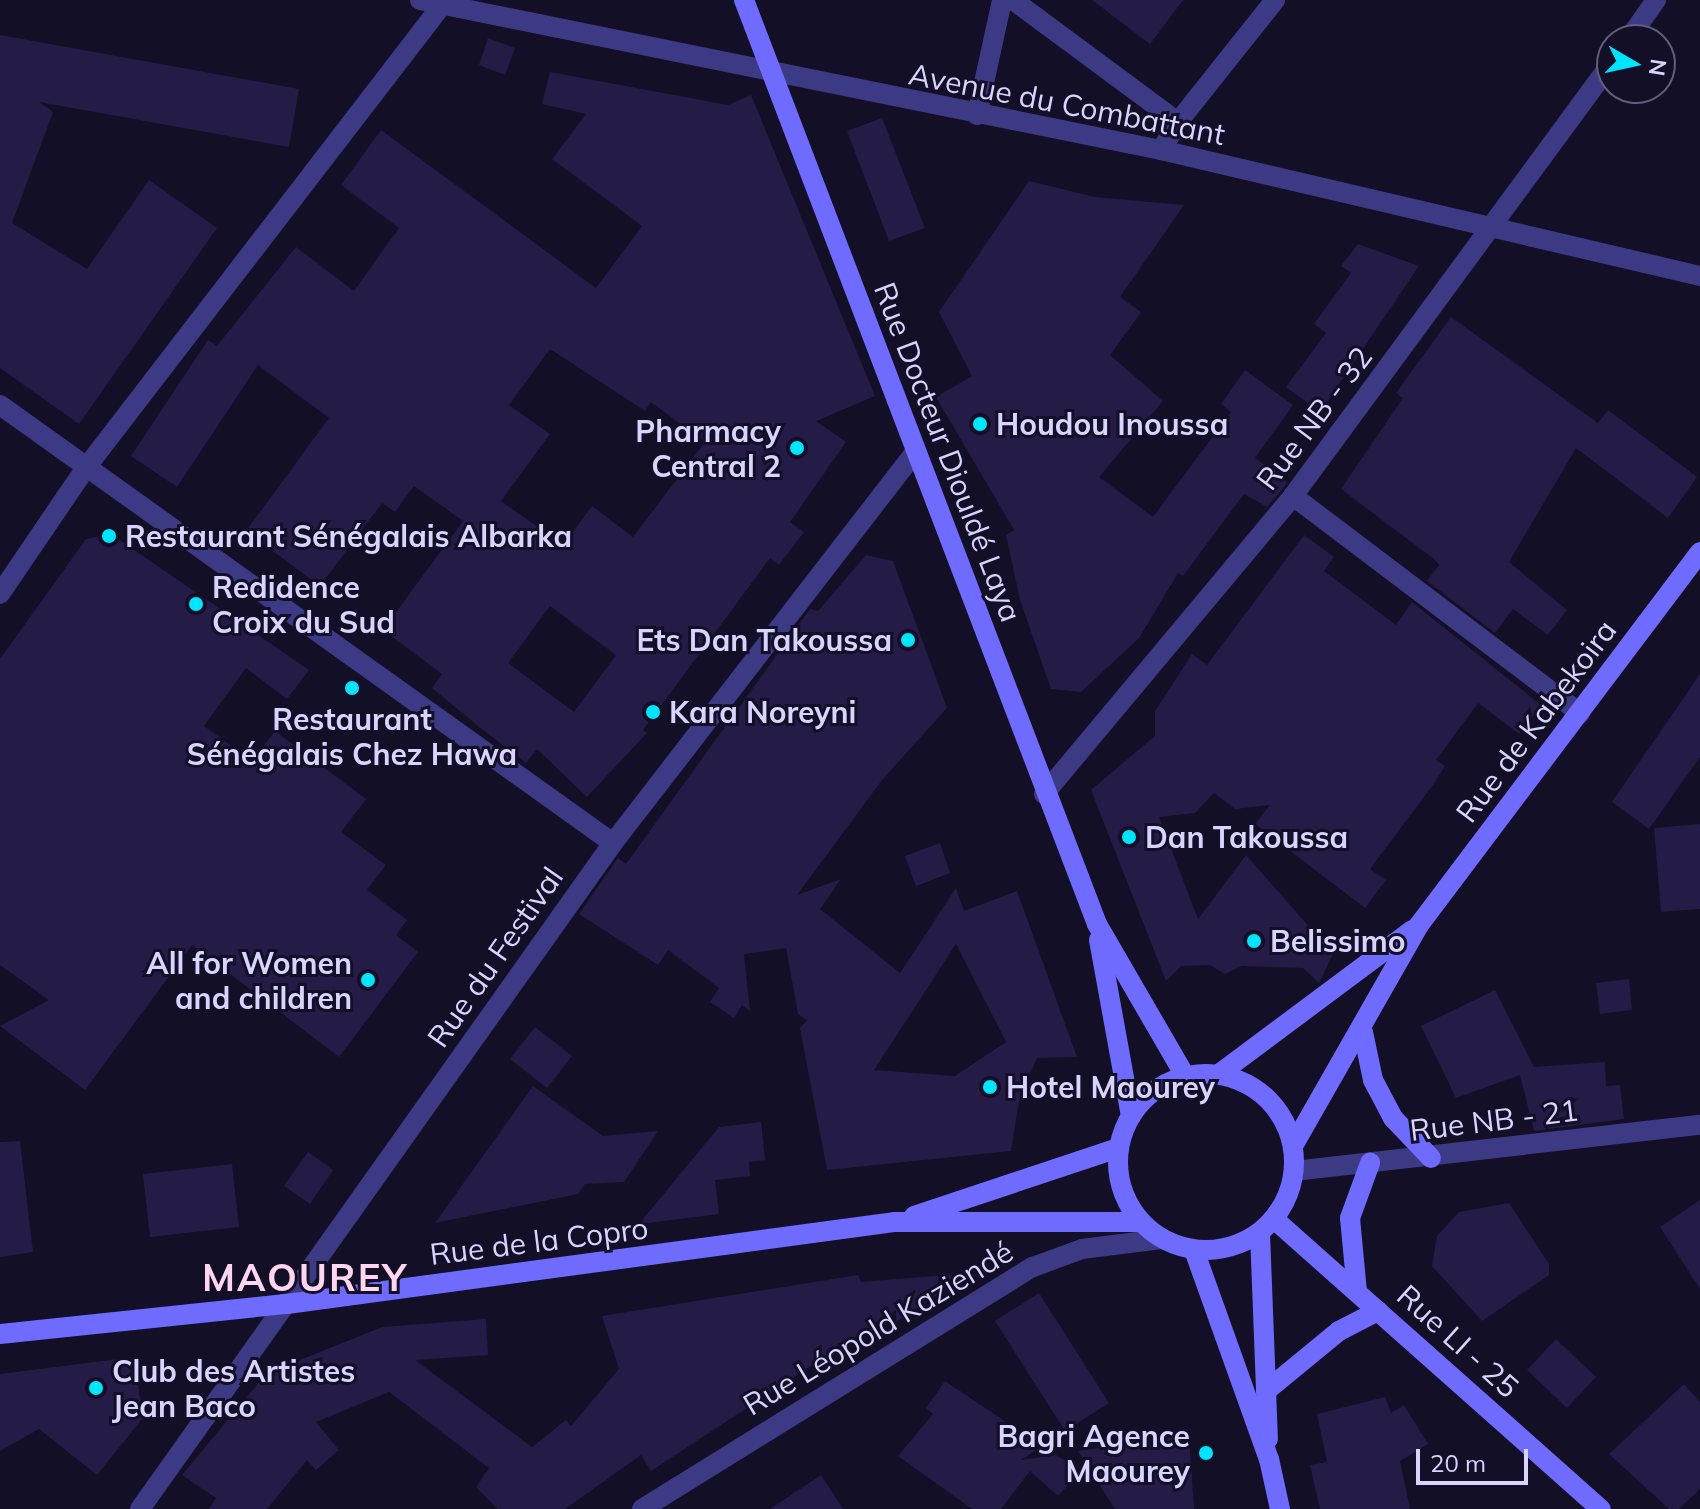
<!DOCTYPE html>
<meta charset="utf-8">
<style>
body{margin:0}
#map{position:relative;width:1700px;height:1509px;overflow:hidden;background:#130f26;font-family:Mulish,sans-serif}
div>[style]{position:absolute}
.building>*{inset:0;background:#241b47}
.street>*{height:20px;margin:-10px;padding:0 10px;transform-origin:10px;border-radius:10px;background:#3d3a85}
.secondary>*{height:20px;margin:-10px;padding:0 10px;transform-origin:10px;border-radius:10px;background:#6f6bff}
.secondary>.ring{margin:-10px;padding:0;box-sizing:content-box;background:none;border:20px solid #6f6bff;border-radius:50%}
.dots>*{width:22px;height:22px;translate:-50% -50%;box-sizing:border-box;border:4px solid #130f26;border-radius:50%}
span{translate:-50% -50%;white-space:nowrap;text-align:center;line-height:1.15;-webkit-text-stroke:6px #130f26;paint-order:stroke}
.street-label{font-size:30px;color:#d9d4ff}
.poi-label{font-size:30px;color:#d9d4ff;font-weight:700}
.left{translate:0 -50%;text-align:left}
.right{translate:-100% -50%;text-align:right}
.district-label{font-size:38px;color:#ffd6f0;font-weight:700;letter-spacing:2px}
.north{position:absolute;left:1596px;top:24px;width:80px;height:80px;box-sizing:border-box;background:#130f26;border:2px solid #625e7d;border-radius:50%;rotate:99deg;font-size:22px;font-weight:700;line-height:32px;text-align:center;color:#d9d4ff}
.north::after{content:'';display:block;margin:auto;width:28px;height:36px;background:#00e5ff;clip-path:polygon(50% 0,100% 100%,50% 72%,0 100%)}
.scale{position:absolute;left:1416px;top:1449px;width:112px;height:36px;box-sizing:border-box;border:4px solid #d9d4ff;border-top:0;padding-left:10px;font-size:24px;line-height:28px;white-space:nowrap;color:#d9d4ff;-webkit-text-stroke:6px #130f26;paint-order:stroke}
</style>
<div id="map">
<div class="building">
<i style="clip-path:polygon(1092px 0,1183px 0,1150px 44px)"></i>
<i style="clip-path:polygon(0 35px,299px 89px,289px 147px,39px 102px,53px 112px,12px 223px,87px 269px,149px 180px,217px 228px,79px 424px,0 368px)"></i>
<i style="clip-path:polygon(488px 38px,515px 48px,505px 75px,479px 65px)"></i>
<i style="clip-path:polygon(evenodd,550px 72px,728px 105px,751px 95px,875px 396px,816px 421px,846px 442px,790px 522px,804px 532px,779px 565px,770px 558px,643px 730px,647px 733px,587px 797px,537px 749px,526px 763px,478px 726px,432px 688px,442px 674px,383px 630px,463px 521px,414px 486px,395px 512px,382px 503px,320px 586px,246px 531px,329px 418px,258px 365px,177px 487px,131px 456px,208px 340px,217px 346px,296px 247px,354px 291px,399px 228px,341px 185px,381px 130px,596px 288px,642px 226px,552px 159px,586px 114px,542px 104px,550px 72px,550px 349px,645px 411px,651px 402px,705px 442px,633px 537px,592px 506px,563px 545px,501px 501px,550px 434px,509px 405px,550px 349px,550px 72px,550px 606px,616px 655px,574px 712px,508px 663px,550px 606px)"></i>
<i style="clip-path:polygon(882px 118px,925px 228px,889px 241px,847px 131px)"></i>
<i style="clip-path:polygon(1029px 181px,1095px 197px,1184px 205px,1120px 297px,1141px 312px,1110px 355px,1163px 401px,1099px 477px,1153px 517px,1231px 412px,1221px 404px,1245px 370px,1293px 405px,1255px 458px,1287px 482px,1283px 488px,1267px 507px,1244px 494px,1183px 576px,1178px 573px,1139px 638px,1081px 692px,1051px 689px,1020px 600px,1006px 535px,1014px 530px,936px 397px,972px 376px,939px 312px)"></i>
<i style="clip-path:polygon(1358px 244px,1419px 266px,1320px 412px,1286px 387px,1326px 333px,1314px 324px,1351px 273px,1341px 266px)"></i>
<i style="clip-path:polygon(1451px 317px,1598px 423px,1608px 410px,1697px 477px,1668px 518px,1576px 448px,1509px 562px,1567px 610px,1548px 635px,1513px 609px,1495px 633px,1427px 581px,1439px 565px,1434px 559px,1341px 489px,1403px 398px,1396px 393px)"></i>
<i style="clip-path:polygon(111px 534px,309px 670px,287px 699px,246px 668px,204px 726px,252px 761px,275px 731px,366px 799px,341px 832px,386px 865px,367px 890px,407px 920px,396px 935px,418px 952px,339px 1057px,192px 945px,85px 1090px,0 1026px,49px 1000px,0 965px,0 659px,86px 539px)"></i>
<i style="clip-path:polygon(1304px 535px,1334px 557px,1324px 571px,1396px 625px,1412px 602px,1541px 705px,1519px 734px,1478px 703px,1436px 760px,1445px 766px,1433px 785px,1370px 869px,1386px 880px,1365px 908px,1255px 824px,1270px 805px,1235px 809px,1214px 793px,1195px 813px,1159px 817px,1198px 919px,1246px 855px,1333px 954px,1319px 983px,1303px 968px,1242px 966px,1225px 974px,1210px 965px,1181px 966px,1166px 981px,1091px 790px,1155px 736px,1155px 711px,1192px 654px,1207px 665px)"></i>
<i style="clip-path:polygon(evenodd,866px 555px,893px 561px,947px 708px,882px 780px,797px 895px,841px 879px,820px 909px,900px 973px,956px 888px,964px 911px,1017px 891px,1077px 1057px,1037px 1058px,1019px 1101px,1011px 1151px,827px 1170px,800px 1028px,807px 1020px,798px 1014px,786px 948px,744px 954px,750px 1011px,742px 1005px,734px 1018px,710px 1002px,719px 988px,668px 950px,658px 965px,579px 914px,618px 858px,626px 864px,810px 609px,818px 611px,866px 555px,956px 944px,1006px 1042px,955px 1076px,874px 1070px,956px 944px)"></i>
<i style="clip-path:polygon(1700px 674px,1700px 757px,1649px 829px,1612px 802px)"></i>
<i style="clip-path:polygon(1700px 824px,1700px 909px,1661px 912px,1654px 828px)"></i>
<i style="clip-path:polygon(940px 843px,950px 873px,916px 886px,905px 856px)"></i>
<i style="clip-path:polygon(1629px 979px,1632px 1010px,1600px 1014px,1596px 983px)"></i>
<i style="clip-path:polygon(1495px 990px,1534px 1067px,1605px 1062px,1606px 1086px,1620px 1085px,1624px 1119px,1534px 1131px,1520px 1075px,1456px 1098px,1421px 1026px)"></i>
<i style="clip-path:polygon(535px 1027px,572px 1056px,547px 1088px,510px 1059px)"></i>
<i style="clip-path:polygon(533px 1086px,603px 1136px,658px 1131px,624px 1182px,585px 1184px,578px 1194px,435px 1223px)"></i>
<i style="clip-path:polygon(761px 1122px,765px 1160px,749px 1162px,750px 1176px,715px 1180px,719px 1214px,639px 1224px,719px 1127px)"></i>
<i style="clip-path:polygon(20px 1141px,33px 1252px,0 1257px,0 1142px)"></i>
<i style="clip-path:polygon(308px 1152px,333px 1170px,310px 1204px,284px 1186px)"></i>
<i style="clip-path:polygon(232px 1164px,239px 1227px,150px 1237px,143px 1174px)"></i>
<i style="clip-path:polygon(1700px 1200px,1700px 1289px,1660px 1227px)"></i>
<i style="clip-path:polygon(1509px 1203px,1549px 1264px,1549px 1275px,1482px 1321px,1432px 1266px,1437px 1236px,1459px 1212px)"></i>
<i style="clip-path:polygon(970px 1273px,896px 1322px,896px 1310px,651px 1471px,641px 1455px,565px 1509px,498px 1509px,476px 1487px,489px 1468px,389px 1392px,316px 1422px,339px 1450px,316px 1470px,307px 1460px,267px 1509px,209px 1509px,216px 1498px,182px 1475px,275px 1363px,280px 1368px,382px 1327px,486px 1319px,488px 1355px,415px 1360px,532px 1447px,566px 1420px,571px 1426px,619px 1369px,602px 1316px,858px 1275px,861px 1282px)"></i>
<i style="clip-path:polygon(1039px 1293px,1109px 1403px,1065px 1431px,995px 1321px)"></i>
<i style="clip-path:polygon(1556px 1339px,1596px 1377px,1567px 1408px,1527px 1370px)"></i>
<i style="clip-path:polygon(134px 1357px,143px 1418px,97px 1475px,39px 1429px,0 1451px,0 1374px)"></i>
<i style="clip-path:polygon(945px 1381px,1042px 1446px,1021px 1460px,1056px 1455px,1081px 1471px,1058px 1496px,1030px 1471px,1001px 1509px,972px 1509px,898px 1456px,933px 1414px,926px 1408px)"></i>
<i style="clip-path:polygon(1684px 1384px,1700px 1402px,1700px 1489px,1679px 1509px,1669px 1509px,1609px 1454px)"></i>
<i style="clip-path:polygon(1385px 1397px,1391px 1413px,1404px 1405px,1428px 1444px,1400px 1461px,1410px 1509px,1320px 1509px,1310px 1465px,1327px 1462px,1317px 1414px)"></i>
<i style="clip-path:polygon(1189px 1435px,1194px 1509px,1115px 1509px,1078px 1451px)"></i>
<i style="clip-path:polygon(821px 1475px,843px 1509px,770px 1509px)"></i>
</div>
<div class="street">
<i style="left:420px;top:0;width:756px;rotate:11.44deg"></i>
<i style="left:1161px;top:150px;width:554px;rotate:13.16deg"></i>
<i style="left:1013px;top:0;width:205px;rotate:36.5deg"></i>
<i style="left:1178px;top:122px;width:33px;rotate:121deg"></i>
<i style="left:1628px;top:40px;width:49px;rotate:-55deg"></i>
<i style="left:977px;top:115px;width:118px;rotate:-77.7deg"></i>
<i style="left:1178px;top:122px;width:156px;rotate:-51.5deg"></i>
<i style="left:0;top:405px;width:753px;rotate:35.55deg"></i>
<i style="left:1293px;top:496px;width:360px;rotate:37.1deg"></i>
<i style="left:0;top:594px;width:151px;rotate:-55.8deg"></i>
<i style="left:85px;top:469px;width:585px;rotate:-52.43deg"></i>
<i style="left:1044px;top:794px;width:388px;rotate:-50.1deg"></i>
<i style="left:1293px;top:496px;width:539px;rotate:-53.68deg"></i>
<i style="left:1294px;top:1171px;width:409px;rotate:-6.5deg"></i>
<i style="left:140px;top:1509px;width:817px;rotate:-54.62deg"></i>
<i style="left:613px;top:843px;width:495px;rotate:-52.3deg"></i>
<i style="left:642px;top:1509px;width:460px;rotate:-31.8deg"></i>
<i style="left:1033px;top:1267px;width:52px;rotate:-20.2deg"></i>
<i style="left:1082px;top:1249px;width:80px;rotate:-7.2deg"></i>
</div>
<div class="secondary">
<i style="left:744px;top:0;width:989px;rotate:69.09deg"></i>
<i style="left:1097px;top:924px;width:176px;rotate:59.9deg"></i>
<i style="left:1099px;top:940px;width:179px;rotate:79.7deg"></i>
<i style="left:1363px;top:1032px;width:49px;rotate:78.2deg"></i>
<i style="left:1373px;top:1080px;width:43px;rotate:62.2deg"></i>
<i style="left:1393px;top:1118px;width:55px;rotate:46.5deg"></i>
<i class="ring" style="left:1118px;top:1074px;width:156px;height:156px"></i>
<i style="left:1219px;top:1074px;width:241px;rotate:-36.7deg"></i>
<i style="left:1293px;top:1146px;width:254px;rotate:-60.3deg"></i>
<i style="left:1419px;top:925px;width:467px;rotate:-53deg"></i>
<i style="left:914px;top:1216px;width:216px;rotate:-18.4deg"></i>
<i style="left:1274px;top:1219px;width:437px;rotate:41.6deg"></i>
<i style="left:1260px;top:1233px;width:206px;rotate:87.8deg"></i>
<i style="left:1194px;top:1250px;width:222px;rotate:70.3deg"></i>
<i style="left:1269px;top:1459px;width:51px;rotate:77.6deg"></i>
<i style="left:1357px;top:1292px;width:74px;rotate:-95.4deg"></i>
<i style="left:1350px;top:1218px;width:59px;rotate:-70deg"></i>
<i style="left:0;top:1334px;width:289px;rotate:-6deg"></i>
<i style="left:287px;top:1304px;width:614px;rotate:-7.68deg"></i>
<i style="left:895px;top:1222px;width:246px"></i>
<i style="left:1266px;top:1391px;width:94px;rotate:-39.4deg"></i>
<i style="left:1339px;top:1331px;width:44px;rotate:-27.1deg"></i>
</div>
<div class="dots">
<i style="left:980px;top:424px;background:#00e5ff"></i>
<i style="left:797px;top:448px;background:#00e5ff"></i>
<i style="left:109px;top:536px;background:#00e5ff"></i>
<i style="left:196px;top:604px;background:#00e5ff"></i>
<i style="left:908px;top:640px;background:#00e5ff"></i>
<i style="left:352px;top:688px;background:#00e5ff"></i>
<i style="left:653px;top:712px;background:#00e5ff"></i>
<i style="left:1129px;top:837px;background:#00e5ff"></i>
<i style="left:1254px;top:941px;background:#00e5ff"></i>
<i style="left:368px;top:980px;background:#00e5ff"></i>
<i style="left:990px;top:1087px;background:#00e5ff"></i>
<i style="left:96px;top:1388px;background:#00e5ff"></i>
<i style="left:1206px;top:1453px;background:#00e5ff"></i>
</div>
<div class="street-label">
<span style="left:1067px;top:104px;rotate:11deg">Avenue du Combattant</span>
<span style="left:1314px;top:418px;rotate:-53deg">Rue NB - 32</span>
<span style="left:948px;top:452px;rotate:69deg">Rue Docteur Diouldé Laya</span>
<span style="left:1536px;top:721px;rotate:-53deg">Rue de Kabekoira</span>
<span style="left:495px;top:957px;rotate:-55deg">Rue du Festival</span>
<span style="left:1494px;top:1120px;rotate:-7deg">Rue NB - 21</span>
<span style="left:539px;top:1241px;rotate:-7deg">Rue de la Copro</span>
<span style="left:878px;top:1328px;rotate:-31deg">Rue Léopold Kaziendé</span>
<span style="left:1458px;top:1341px;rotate:42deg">Rue LI - 25</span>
</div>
<div class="poi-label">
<span class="left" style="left:996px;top:424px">Houdou Inoussa</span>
<span class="right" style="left:781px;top:448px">Pharmacy<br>Central 2</span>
<span class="left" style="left:125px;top:536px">Restaurant Sénégalais Albarka</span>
<span class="left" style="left:212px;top:604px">Redidence<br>Croix du Sud</span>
<span class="right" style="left:892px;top:640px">Ets Dan Takoussa</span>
<span class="left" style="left:669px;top:712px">Kara Noreyni</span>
<span style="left:352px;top:736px">Restaurant<br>Sénégalais Chez Hawa</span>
<span class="left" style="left:1145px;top:837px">Dan Takoussa</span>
<span class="left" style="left:1270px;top:941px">Belissimo</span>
<span class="right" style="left:352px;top:980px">All for Women<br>and children</span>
<span class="left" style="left:1006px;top:1087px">Hotel Maourey</span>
<span class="left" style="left:112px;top:1388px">Club des Artistes<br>Jean Baco</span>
<span class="right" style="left:1190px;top:1453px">Bagri Agence<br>Maourey</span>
</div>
<div class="district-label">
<span style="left:305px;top:1278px">MAOUREY</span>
</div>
<div class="north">N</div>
<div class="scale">20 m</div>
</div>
